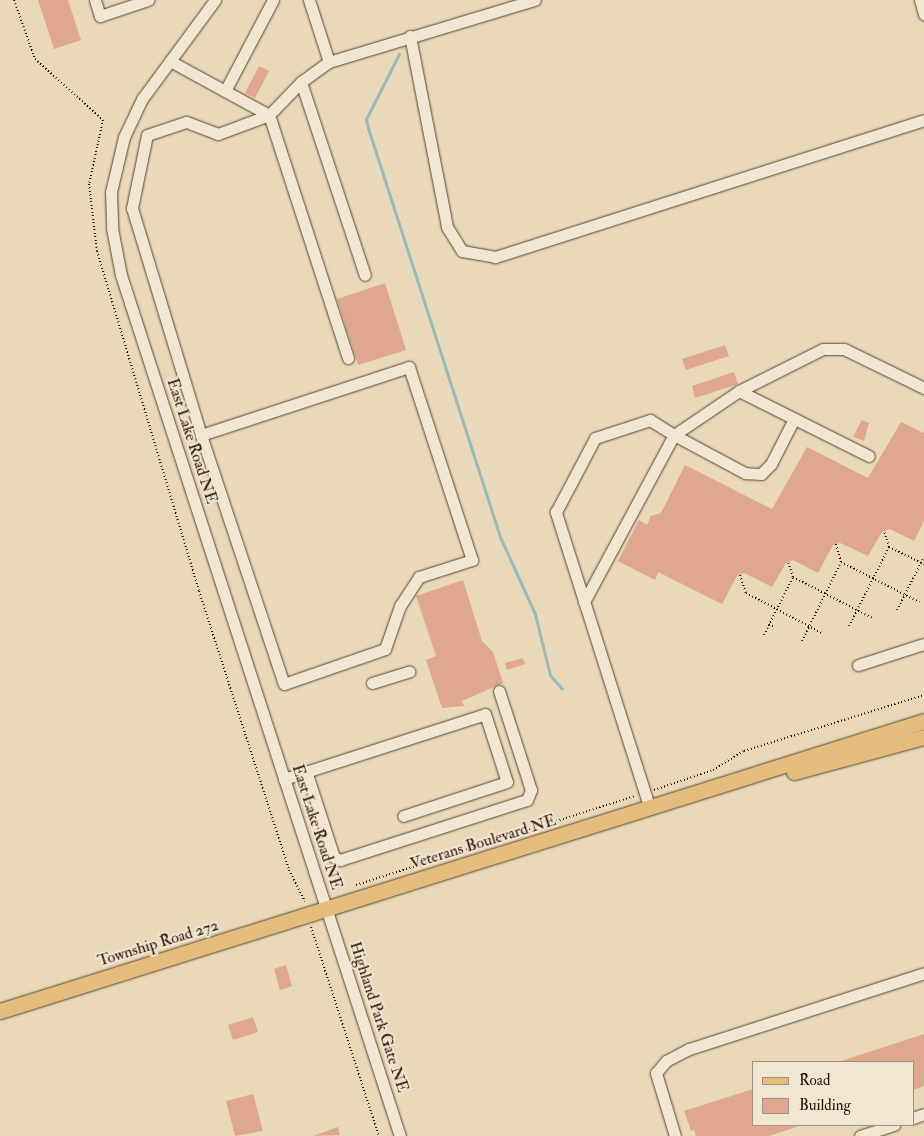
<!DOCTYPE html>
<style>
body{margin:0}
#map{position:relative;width:924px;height:1136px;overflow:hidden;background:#e9d9b9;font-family:"IM FELL Double Pica",serif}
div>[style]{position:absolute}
.stream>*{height:3px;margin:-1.5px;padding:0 1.5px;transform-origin:1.5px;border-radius:1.5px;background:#9ab9b7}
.building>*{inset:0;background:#dea78e}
.path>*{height:2px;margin-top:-1px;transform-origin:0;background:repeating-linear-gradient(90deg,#251200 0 1px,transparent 0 3.5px)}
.roads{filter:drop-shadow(0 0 1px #56442e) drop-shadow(0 0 1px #56442e)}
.minor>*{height:11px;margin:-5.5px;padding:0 5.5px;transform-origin:5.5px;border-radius:5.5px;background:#f1e6d2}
.major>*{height:15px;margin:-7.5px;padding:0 7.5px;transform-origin:7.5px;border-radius:7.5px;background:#e4bc7c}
span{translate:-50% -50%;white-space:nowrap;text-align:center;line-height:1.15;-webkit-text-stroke:4px #f1e6d2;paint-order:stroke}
.street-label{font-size:16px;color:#251200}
.legend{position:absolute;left:752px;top:1061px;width:162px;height:65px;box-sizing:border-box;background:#f1e6d2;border:1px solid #9f917e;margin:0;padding:6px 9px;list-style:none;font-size:15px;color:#251200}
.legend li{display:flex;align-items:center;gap:10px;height:25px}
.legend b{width:25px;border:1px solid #9f917e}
</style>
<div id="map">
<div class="stream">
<i style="left:399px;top:54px;width:73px;rotate:116.9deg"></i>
<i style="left:366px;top:119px;width:9px;rotate:77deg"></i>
<i style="left:368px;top:128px;width:432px;rotate:72.1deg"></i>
<i style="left:501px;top:539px;width:82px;rotate:65.6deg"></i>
<i style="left:535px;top:614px;width:63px;rotate:76.2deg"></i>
<i style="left:550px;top:675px;width:18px;rotate:49deg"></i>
</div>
<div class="building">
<i style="clip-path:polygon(38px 0,68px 0,81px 40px,54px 49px)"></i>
<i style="clip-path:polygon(259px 66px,269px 71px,255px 98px,245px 93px)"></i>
<i style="clip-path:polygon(385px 283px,406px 350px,358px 365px,337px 299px)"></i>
<i style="clip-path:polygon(725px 345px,729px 356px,686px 370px,682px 359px)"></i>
<i style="clip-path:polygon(734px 372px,738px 384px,695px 398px,692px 386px)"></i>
<i style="clip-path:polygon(862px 420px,869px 423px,864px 441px,853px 437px)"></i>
<i style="clip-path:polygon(901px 422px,924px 433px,924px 521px,914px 541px,890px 529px,882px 532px,868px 556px,840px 543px,833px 545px,818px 573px,793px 560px,786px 563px,772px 587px,744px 573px,737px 576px,722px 604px,658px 572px,655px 580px,618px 561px,639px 520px,647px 525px,651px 516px,661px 513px,685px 465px,772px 509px,807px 447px,868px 478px)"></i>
<i style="clip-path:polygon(463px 580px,482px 641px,493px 652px,503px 683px,462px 701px,464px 706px,442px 708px,426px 660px,436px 656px,416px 596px)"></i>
<i style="clip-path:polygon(523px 658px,525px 664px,507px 670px,505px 663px)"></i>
<i style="clip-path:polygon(286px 965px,292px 986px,280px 990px,274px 969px)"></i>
<i style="clip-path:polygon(253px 1017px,258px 1032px,233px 1040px,228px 1025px)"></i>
<i style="clip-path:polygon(924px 1034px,924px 1086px,913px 1090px,913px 1062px,838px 1062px)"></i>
<i style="clip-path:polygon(753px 1089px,753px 1125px,802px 1125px,769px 1136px,696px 1136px,694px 1130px,691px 1131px,684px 1111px)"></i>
<i style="clip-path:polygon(253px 1094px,263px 1131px,235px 1136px,226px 1101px)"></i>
<i style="clip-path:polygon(338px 1127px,340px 1135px,313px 1136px)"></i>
</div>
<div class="path">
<i style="left:14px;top:0;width:63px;rotate:70.4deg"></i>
<i style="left:35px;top:59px;width:91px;rotate:41.9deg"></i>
<i style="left:103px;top:120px;width:66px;rotate:102.3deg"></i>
<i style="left:89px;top:184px;width:67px;rotate:83.2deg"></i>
<i style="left:97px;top:251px;width:355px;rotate:73.3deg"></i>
<i style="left:199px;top:591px;width:293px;rotate:72.1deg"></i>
<i style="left:289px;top:870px;width:35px;rotate:63deg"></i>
<i style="left:889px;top:547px;width:39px;rotate:26deg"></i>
<i style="left:841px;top:562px;width:88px;rotate:27.1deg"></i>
<i style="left:740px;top:575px;width:19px;rotate:72deg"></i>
<i style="left:746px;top:593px;width:86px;rotate:27.8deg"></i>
<i style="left:793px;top:577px;width:89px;rotate:27.4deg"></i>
<i style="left:897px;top:610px;width:59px;rotate:-63deg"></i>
<i style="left:769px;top:624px;width:6px;rotate:31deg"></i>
<i style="left:849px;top:626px;width:89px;rotate:-63.1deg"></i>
<i style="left:889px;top:547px;width:17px;rotate:-107deg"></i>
<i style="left:764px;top:635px;width:65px;rotate:-63.4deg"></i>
<i style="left:793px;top:577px;width:16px;rotate:-108deg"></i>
<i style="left:802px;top:641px;width:88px;rotate:-63.7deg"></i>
<i style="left:841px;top:562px;width:19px;rotate:-106deg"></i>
<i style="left:654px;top:790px;width:62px;rotate:-18.7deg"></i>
<i style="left:713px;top:770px;width:36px;rotate:-32deg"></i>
<i style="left:744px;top:751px;width:189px;rotate:-17.3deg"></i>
<i style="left:356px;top:885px;width:293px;rotate:-17.7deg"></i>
<i style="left:311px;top:927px;width:220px;rotate:72deg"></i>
</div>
<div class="roads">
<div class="minor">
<i style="left:95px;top:0;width:17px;rotate:73deg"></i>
<i style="left:100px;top:16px;width:51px;rotate:-18.4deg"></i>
<i style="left:215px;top:0;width:123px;rotate:126.4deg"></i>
<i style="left:142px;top:99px;width:42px;rotate:115.3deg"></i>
<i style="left:124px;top:137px;width:57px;rotate:103.3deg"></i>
<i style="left:111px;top:192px;width:36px;rotate:88deg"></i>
<i style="left:112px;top:228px;width:48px;rotate:79.2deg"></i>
<i style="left:121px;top:275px;width:905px;rotate:72.05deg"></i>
<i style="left:309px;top:0;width:65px;rotate:72.1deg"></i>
<i style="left:920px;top:0;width:15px;rotate:74deg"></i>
<i style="left:410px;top:36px;width:195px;rotate:79deg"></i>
<i style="left:447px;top:227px;width:28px;rotate:58deg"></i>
<i style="left:462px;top:251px;width:34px;rotate:10deg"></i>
<i style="left:495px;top:257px;width:450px;rotate:-17.7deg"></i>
<i style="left:170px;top:61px;width:113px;rotate:28.6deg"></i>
<i style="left:269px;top:115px;width:54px;rotate:159.6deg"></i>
<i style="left:218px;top:134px;width:34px;rotate:-159deg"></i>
<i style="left:186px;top:122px;width:41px;rotate:161.6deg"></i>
<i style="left:147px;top:135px;width:75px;rotate:101.6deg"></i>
<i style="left:132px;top:208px;width:237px;rotate:73.1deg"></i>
<i style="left:201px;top:435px;width:262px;rotate:71.6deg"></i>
<i style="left:284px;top:684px;width:107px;rotate:-19.1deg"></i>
<i style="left:385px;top:649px;width:46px;rotate:-70.8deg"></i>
<i style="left:400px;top:606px;width:35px;rotate:-57deg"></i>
<i style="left:419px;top:577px;width:56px;rotate:-17.8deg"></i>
<i style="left:472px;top:560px;width:203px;rotate:-108.1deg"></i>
<i style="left:409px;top:367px;width:219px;rotate:161.9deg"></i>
<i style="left:301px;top:82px;width:203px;rotate:71.7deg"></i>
<i style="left:225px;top:91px;width:103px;rotate:-62.2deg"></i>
<i style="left:348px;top:358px;width:256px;rotate:-108deg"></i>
<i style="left:269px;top:115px;width:46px;rotate:-45.9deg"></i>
<i style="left:301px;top:82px;width:34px;rotate:-36deg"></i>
<i style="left:329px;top:62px;width:215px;rotate:-16.8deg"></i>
<i style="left:739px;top:391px;width:94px;rotate:-26.6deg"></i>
<i style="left:823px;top:349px;width:21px"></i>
<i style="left:844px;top:349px;width:89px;rotate:26deg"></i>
<i style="left:584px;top:602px;width:190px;rotate:-61.7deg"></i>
<i style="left:674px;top:435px;width:81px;rotate:28.2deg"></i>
<i style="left:745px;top:473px;width:16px;rotate:4deg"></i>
<i style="left:761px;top:474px;width:14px;rotate:-45deg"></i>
<i style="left:771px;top:464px;width:51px;rotate:-62.9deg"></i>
<i style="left:858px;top:665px;width:69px;rotate:-17.7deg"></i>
<i style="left:372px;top:683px;width:39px;rotate:-17deg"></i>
<i style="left:306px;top:771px;width:90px;rotate:72deg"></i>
<i style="left:334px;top:857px;width:7px;rotate:27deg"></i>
<i style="left:340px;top:860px;width:196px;rotate:-17.8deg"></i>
<i style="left:527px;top:800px;width:11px;rotate:-68deg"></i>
<i style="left:531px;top:790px;width:104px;rotate:-107.9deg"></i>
<i style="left:284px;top:779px;width:211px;rotate:-17.9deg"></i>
<i style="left:485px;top:714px;width:71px;rotate:72.1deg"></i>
<i style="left:507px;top:782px;width:109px;rotate:161.9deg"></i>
<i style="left:650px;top:809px;width:312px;rotate:-107.6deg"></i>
<i style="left:556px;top:512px;width:84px;rotate:-62.2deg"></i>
<i style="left:595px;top:438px;width:58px;rotate:-18.1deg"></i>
<i style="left:650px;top:420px;width:28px;rotate:32deg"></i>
<i style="left:674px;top:435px;width:78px;rotate:-34.1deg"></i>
<i style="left:739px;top:391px;width:145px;rotate:26.6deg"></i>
<i style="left:913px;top:1118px;width:12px;rotate:-20deg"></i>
<i style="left:675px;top:1136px;width:66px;rotate:-106.8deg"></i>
<i style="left:656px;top:1073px;width:16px;rotate:-50deg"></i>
<i style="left:666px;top:1061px;width:26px;rotate:-28deg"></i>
<i style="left:689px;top:1049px;width:247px;rotate:-17.9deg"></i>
<i style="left:860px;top:1136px;width:36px;rotate:-18deg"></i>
</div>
<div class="major">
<i style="left:794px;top:772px;width:135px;rotate:-15.1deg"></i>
<i style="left:0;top:1011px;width:968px;rotate:-17.42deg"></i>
</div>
</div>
<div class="street-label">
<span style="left:192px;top:441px;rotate:72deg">East Lake Road NE</span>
<span style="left:317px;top:827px;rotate:72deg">East Lake Road NE</span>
<span style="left:483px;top:842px;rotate:-17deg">Veterans Boulevard NE</span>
<span style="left:158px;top:943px;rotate:-17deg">Township Road 272</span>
<span style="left:379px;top:1017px;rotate:72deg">Highland Park Gate NE</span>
</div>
<ul class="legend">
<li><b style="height:6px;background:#e4bc7c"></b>Road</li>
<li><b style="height:14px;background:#dea78e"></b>Building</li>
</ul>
</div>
